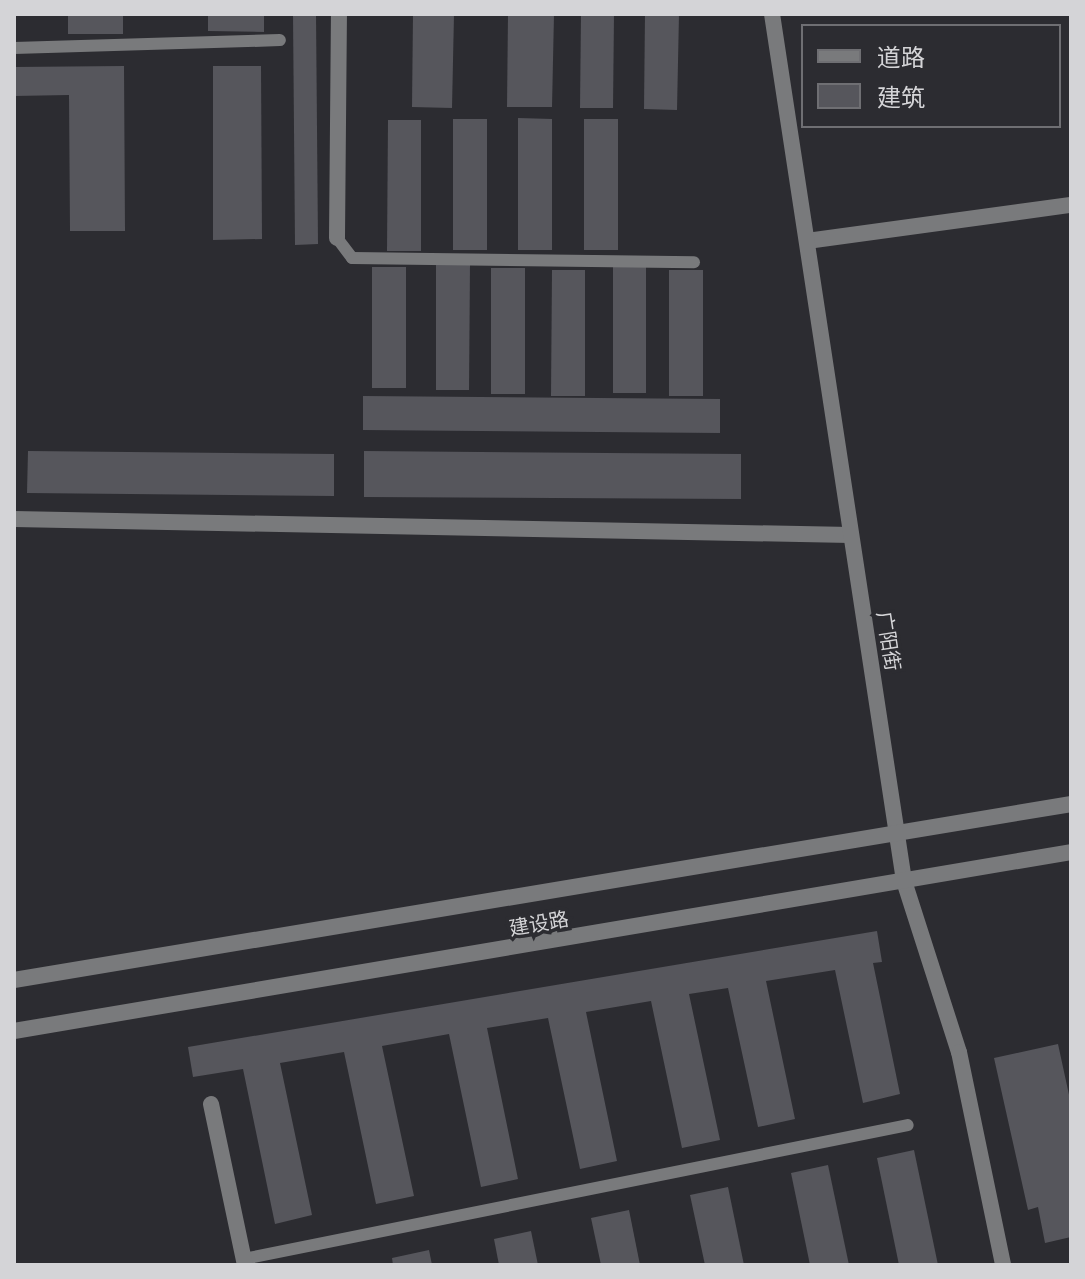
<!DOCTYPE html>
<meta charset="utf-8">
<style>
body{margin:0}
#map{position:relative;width:1085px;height:1279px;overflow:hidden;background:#2c2c31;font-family:Poppins,"Noto Sans SC",sans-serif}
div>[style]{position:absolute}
.building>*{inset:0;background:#56565c}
.service>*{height:12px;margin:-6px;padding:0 6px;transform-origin:6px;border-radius:6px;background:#797a7c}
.minor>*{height:16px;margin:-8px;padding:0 8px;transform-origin:8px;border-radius:8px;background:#797a7c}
.tertiary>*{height:16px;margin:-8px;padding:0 8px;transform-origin:8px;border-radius:8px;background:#797a7c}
span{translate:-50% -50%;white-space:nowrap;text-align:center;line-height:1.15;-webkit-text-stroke:7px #2c2c31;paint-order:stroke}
.street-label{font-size:20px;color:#d4d4d7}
.frame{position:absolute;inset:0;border:16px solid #d4d4d7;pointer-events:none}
.legend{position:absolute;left:801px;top:24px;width:260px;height:104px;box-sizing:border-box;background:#2c2c31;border:2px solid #6f6f73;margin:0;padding:10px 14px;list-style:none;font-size:24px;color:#d4d4d7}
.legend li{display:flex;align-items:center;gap:16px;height:40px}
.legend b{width:40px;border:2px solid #6f6f73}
</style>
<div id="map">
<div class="building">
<i style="clip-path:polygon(68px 14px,123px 14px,123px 34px,68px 34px)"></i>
<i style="clip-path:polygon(208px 14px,264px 14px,264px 32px,208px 31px)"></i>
<i style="clip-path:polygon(293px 14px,316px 14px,318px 244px,295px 245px)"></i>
<i style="clip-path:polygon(413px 14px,454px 14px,452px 108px,412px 107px)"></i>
<i style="clip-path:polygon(508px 14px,554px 14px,552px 107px,507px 107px)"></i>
<i style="clip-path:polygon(581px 14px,614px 14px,613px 108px,580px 108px)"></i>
<i style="clip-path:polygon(645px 14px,679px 14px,677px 110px,644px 109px)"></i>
<i style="clip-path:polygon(124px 66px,125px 231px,70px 231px,69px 95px,14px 96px,14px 67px)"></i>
<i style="clip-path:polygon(213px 66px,261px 66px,262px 239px,213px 240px)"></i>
<i style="clip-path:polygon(518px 118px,552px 119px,552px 250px,518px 250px)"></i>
<i style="clip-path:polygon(453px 119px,487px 119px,487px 250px,453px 250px)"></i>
<i style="clip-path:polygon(584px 119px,618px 119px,618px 250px,584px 250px)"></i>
<i style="clip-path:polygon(388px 120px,421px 120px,421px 251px,387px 251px)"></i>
<i style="clip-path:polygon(436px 264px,470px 264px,469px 390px,436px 390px)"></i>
<i style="clip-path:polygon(372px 267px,406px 267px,406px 388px,372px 388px)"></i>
<i style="clip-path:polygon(613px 267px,646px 267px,646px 393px,613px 393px)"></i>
<i style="clip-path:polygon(491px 268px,525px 268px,525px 394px,491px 394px)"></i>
<i style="clip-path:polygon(552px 270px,585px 270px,585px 396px,551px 396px)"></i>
<i style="clip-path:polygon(669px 270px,703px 270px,703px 396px,669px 396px)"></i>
<i style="clip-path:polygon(363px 396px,720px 399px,720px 433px,363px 430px)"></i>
<i style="clip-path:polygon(28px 451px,334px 454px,334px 496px,27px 493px)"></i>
<i style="clip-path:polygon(364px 451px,741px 454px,741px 499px,364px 497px)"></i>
<i style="clip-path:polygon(877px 931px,882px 962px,873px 963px,900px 1094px,863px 1103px,835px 970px,766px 981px,795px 1119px,758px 1127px,728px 988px,689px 994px,720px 1140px,682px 1148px,651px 1001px,586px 1012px,617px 1161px,580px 1169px,548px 1018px,487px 1028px,518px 1179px,481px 1187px,449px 1034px,382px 1046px,414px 1196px,376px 1204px,344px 1052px,280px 1063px,312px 1215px,275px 1224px,243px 1069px,193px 1077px,188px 1047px)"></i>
<i style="clip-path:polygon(1058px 1044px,1071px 1104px,1071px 1237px,1045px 1243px,1038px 1207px,1028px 1210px,994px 1058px)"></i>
<i style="clip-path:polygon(914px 1150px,938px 1265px,899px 1265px,877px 1158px)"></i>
<i style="clip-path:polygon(828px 1165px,849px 1265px,810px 1265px,791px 1173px)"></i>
<i style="clip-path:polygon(728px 1187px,744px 1265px,705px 1265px,690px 1195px)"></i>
<i style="clip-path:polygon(629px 1210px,640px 1265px,601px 1265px,591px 1218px)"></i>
<i style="clip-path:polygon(531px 1231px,538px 1265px,499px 1265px,494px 1239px)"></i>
<i style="clip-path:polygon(429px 1250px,432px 1265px,393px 1265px,392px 1258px)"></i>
</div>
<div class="service">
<i style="left:14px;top:48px;width:266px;rotate:-1.7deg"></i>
<i style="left:337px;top:238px;width:25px;rotate:53deg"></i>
<i style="left:352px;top:258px;width:342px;rotate:0.7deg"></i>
<i style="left:244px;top:1259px;width:677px;rotate:-11.41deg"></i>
</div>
<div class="minor">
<i style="left:337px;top:238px;width:224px;rotate:-89.5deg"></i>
<i style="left:807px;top:241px;width:266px;rotate:-7.8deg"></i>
<i style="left:14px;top:519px;width:837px;rotate:1.1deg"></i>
<i style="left:904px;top:881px;width:180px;rotate:72.2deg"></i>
<i style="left:959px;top:1052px;width:217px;rotate:78.3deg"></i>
<i style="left:211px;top:1104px;width:165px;rotate:78.1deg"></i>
</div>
<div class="tertiary">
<i style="left:772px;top:14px;width:877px;rotate:81.34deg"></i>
<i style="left:14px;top:980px;width:1072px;rotate:-9.45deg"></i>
<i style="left:14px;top:1031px;width:1072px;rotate:-9.61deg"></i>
</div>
<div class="street-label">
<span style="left:888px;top:641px;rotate:81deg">广阳街</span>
<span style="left:539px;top:924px;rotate:-10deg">建设路</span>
</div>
<div class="frame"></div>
<ul class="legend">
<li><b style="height:10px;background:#797a7c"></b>道路</li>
<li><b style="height:22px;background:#56565c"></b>建筑</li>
</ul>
</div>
